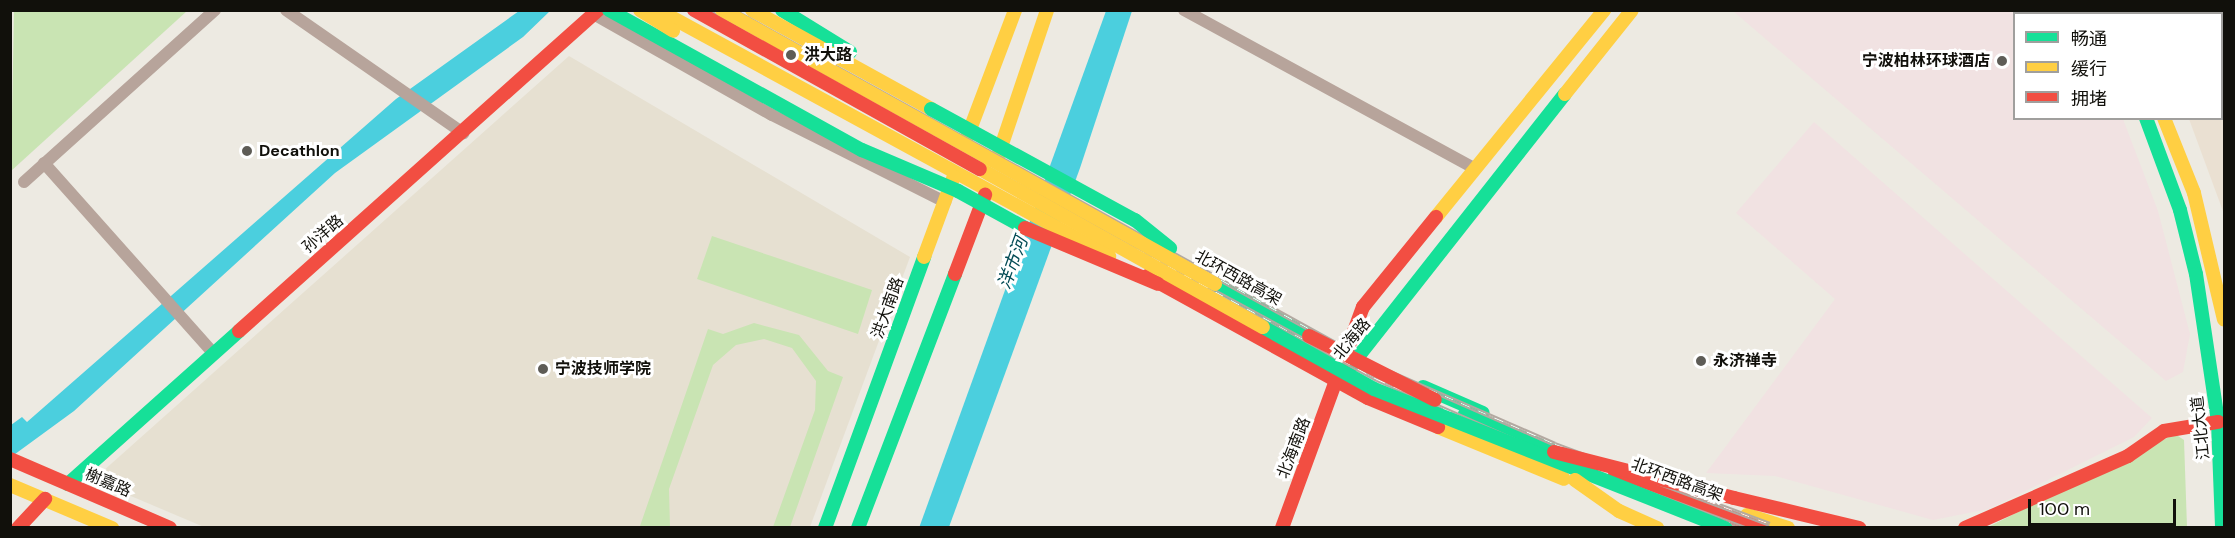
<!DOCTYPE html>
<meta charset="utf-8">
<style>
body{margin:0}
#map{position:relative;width:2235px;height:538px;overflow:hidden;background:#edeae2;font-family:"DM Sans","Noto Sans SC",sans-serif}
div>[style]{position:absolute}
.commercial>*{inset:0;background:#f1e2e2}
.industrial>*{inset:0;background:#eae0d2}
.built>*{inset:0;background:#e6e0d1}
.green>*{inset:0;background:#c9e4b3}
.water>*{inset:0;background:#4bcfde}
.street>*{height:12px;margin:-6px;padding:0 6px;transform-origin:6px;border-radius:6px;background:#b7a49b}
.fast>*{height:14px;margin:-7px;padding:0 7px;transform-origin:7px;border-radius:7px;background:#16e098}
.slow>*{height:14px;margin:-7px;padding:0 7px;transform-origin:7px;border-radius:7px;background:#ffcf43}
.jam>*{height:14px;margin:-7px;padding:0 7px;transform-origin:7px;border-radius:7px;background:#f24e42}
.rail>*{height:5px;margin-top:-2.5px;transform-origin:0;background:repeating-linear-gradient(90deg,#fff 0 9px,#b3a9a1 0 18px);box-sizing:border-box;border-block:2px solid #b3a9a1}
.fast-bridge>*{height:14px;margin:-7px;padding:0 7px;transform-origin:7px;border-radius:7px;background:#16e098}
.slow-bridge>*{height:14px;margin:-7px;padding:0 7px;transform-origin:7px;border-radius:7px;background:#ffcf43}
.jam-bridge>*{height:14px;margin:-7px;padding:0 7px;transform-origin:7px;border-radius:7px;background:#f24e42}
.dots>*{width:16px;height:16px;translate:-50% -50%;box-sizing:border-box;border:3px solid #fff;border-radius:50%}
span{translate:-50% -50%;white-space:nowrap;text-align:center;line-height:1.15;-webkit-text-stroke:6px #fff;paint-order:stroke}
.poi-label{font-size:16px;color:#11100b;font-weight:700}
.left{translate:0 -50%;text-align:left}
.right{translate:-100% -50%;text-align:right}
.street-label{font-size:16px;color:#11100b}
.water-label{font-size:18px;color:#024a54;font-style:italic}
.frame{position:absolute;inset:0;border:12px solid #11100b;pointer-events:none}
.legend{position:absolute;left:2013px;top:12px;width:210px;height:108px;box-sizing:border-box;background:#fff;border:2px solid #a09f9d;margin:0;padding:8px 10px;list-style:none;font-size:18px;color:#11100b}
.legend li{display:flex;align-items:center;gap:12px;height:30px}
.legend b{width:30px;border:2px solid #a09f9d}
.scale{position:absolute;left:2028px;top:499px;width:148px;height:27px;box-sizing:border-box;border:3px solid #11100b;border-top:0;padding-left:8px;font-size:18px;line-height:21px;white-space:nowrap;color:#11100b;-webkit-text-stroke:4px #fff;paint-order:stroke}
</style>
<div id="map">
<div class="commercial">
<i style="clip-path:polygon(1733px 11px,2063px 11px,2014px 14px,2014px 118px,2123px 119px,2158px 211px,2190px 334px,2183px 372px,2166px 381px)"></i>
<i style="clip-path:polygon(1814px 122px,2152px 418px,2134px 437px,1989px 509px,1933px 520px,1775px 476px,1706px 473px,1835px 299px,1736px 213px)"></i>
</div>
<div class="industrial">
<i style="clip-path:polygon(2224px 50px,2224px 214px,2189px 119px,2222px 118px)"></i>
</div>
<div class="built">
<i style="clip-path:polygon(569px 56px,910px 257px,810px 527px,204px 527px,93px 480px)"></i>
</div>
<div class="green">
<i style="clip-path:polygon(14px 10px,187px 10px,187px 11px,11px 171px)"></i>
<i style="clip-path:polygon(712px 236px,872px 290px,858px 334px,697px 279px)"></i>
<i style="clip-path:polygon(754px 323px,799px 335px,828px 371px,843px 377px,790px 527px,773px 527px,815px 410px,816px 381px,792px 348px,764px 339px,736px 345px,713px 365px,669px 489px,670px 527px,640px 526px,708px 329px,723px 334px)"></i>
<i style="clip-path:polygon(2175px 434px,2184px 440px,2187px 527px,1986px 528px)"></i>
</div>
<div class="water">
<i style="clip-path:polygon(519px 11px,550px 11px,523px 37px,335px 173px,74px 411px,11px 457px,11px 425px,22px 417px,27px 422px,396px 99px)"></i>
<i style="clip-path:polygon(1106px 11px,1132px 11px,1080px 168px,949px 527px,919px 528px)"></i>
</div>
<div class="street">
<i style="left:286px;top:10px;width:216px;rotate:34.8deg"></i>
<i style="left:1184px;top:10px;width:328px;rotate:28.6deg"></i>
<i style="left:597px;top:16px;width:201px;rotate:29.5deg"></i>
<i style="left:772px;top:115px;width:194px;rotate:26.7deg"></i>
<i style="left:44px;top:163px;width:254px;rotate:48.3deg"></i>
<i style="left:24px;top:182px;width:257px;rotate:-42deg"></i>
</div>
<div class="fast">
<i style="left:782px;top:10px;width:80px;rotate:31.7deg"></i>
<i style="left:2091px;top:10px;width:4px;rotate:76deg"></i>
<i style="left:2201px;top:14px;width:5px;rotate:-53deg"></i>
<i style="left:2146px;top:118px;width:98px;rotate:69.7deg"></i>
<i style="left:2180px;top:210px;width:66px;rotate:76deg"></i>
<i style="left:2196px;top:274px;width:150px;rotate:81.5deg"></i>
<i style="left:2218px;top:422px;width:106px;rotate:87.8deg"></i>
<i style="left:1215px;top:284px;width:107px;rotate:29deg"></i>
<i style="left:1350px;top:367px;width:347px;rotate:-51.8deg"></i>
<i style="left:1423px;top:387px;width:65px;rotate:23.4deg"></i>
<i style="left:1465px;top:414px;width:116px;rotate:22.8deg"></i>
<i style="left:68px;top:484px;width:229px;rotate:-41.8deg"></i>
<i style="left:825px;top:528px;width:289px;rotate:-69.9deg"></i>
<i style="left:858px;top:528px;width:272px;rotate:-69.1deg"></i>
</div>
<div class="slow">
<i style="left:658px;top:10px;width:514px;rotate:28.61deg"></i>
<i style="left:752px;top:10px;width:205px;rotate:28.9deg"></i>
<i style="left:2222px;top:15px;width:4px;rotate:-63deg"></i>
<i style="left:1565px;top:94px;width:107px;rotate:-51.4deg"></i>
<i style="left:2164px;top:118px;width:81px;rotate:68.2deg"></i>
<i style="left:2194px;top:193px;width:130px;rotate:76.7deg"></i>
<i style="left:966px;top:140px;width:139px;rotate:-69.3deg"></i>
<i style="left:998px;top:156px;width:154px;rotate:-71.4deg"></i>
<i style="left:1436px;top:217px;width:267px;rotate:-50.9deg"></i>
<i style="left:924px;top:257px;width:86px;rotate:-69.7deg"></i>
<i style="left:1438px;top:427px;width:136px;rotate:22.4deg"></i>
<i style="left:10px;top:485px;width:111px;rotate:22.9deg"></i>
<i style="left:1747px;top:515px;width:43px;rotate:17.6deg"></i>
</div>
<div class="jam">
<i style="left:2112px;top:10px;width:4px;rotate:63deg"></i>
<i style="left:955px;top:274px;width:85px;rotate:-69.2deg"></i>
<i style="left:1147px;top:276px;width:252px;rotate:28.9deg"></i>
<i style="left:1368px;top:398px;width:76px;rotate:22.5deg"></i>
<i style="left:239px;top:331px;width:482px;rotate:-41.8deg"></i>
<i style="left:10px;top:459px;width:174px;rotate:23.3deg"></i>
<i style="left:1615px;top:475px;width:155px;rotate:20deg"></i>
<i style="left:1734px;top:498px;width:129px;rotate:13.5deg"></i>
<i style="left:18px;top:528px;width:40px;rotate:-47deg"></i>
<i style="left:1282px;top:528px;width:235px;rotate:-69.9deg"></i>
<i style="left:1363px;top:307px;width:116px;rotate:-51deg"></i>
<i style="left:1965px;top:528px;width:178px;rotate:-23.8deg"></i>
<i style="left:2128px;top:456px;width:44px;rotate:-34.8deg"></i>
<i style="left:2164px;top:431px;width:55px;rotate:-9.5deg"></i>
</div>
<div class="rail">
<i style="left:707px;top:10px;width:95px;rotate:31.7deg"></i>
<i style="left:788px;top:60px;width:670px;rotate:28.44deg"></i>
<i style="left:1377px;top:379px;width:193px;rotate:23.9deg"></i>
<i style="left:1553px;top:457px;width:205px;rotate:20.3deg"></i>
<i style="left:733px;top:10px;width:738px;rotate:28.93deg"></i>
<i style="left:1379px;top:367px;width:192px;rotate:23.6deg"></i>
<i style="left:1555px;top:444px;width:229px;rotate:20.4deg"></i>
</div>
<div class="fast-bridge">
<i style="left:609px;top:10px;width:289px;rotate:29deg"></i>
<i style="left:862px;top:150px;width:104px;rotate:23.1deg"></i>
<i style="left:958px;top:191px;width:77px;rotate:28.9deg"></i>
<i style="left:931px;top:109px;width:232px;rotate:28.6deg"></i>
<i style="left:1135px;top:220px;width:45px;rotate:38.7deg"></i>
<i style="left:1263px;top:327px;width:127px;rotate:29.2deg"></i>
<i style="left:1374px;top:389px;width:378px;rotate:21.6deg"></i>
</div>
<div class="slow-bridge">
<i style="left:640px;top:10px;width:39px;rotate:32deg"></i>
<i style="left:722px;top:10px;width:564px;rotate:29.06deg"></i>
<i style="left:980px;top:169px;width:324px;rotate:29.2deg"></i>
<i style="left:1575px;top:480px;width:54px;rotate:35.2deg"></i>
<i style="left:1619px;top:511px;width:42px;rotate:24.1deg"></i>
</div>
<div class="jam-bridge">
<i style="left:694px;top:10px;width:327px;rotate:29.1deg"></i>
<i style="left:1025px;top:228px;width:144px;rotate:22.8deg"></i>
<i style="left:1309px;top:336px;width:141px;rotate:26.9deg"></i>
<i style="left:1554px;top:452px;width:186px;rotate:14.3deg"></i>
</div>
<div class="dots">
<i style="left:791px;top:55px;background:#5e5c56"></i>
<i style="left:2002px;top:61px;background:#5e5c56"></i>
<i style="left:247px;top:151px;background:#5e5c56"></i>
<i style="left:1701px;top:361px;background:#5e5c56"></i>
<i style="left:543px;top:369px;background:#5e5c56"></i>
</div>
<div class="poi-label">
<span class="left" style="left:804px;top:55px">洪大路</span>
<span class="right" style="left:1990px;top:61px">宁波柏林环球酒店</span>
<span class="left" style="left:259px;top:151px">Decathlon</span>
<span class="left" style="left:1713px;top:361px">永济禅寺</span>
<span class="left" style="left:555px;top:369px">宁波技师学院</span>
</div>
<div class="street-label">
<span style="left:323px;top:234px;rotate:-41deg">孙洋路</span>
<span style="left:1238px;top:278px;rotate:29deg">北环西路高架</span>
<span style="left:888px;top:308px;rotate:-70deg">洪大南路</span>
<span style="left:1352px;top:339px;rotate:-50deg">北海路</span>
<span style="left:2201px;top:428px;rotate:-96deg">江北大道</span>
<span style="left:1294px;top:448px;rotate:-69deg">北海南路</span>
<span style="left:1677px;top:480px;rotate:20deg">北环西路高架</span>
<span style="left:108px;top:483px;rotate:23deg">榭嘉路</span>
</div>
<div class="water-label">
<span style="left:1013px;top:263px;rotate:-70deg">洋市河</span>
</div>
<div class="frame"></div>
<ul class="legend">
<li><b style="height:8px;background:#16e098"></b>畅通</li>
<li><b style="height:8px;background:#ffcf43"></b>缓行</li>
<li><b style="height:8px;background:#f24e42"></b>拥堵</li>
</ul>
<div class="scale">100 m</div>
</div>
